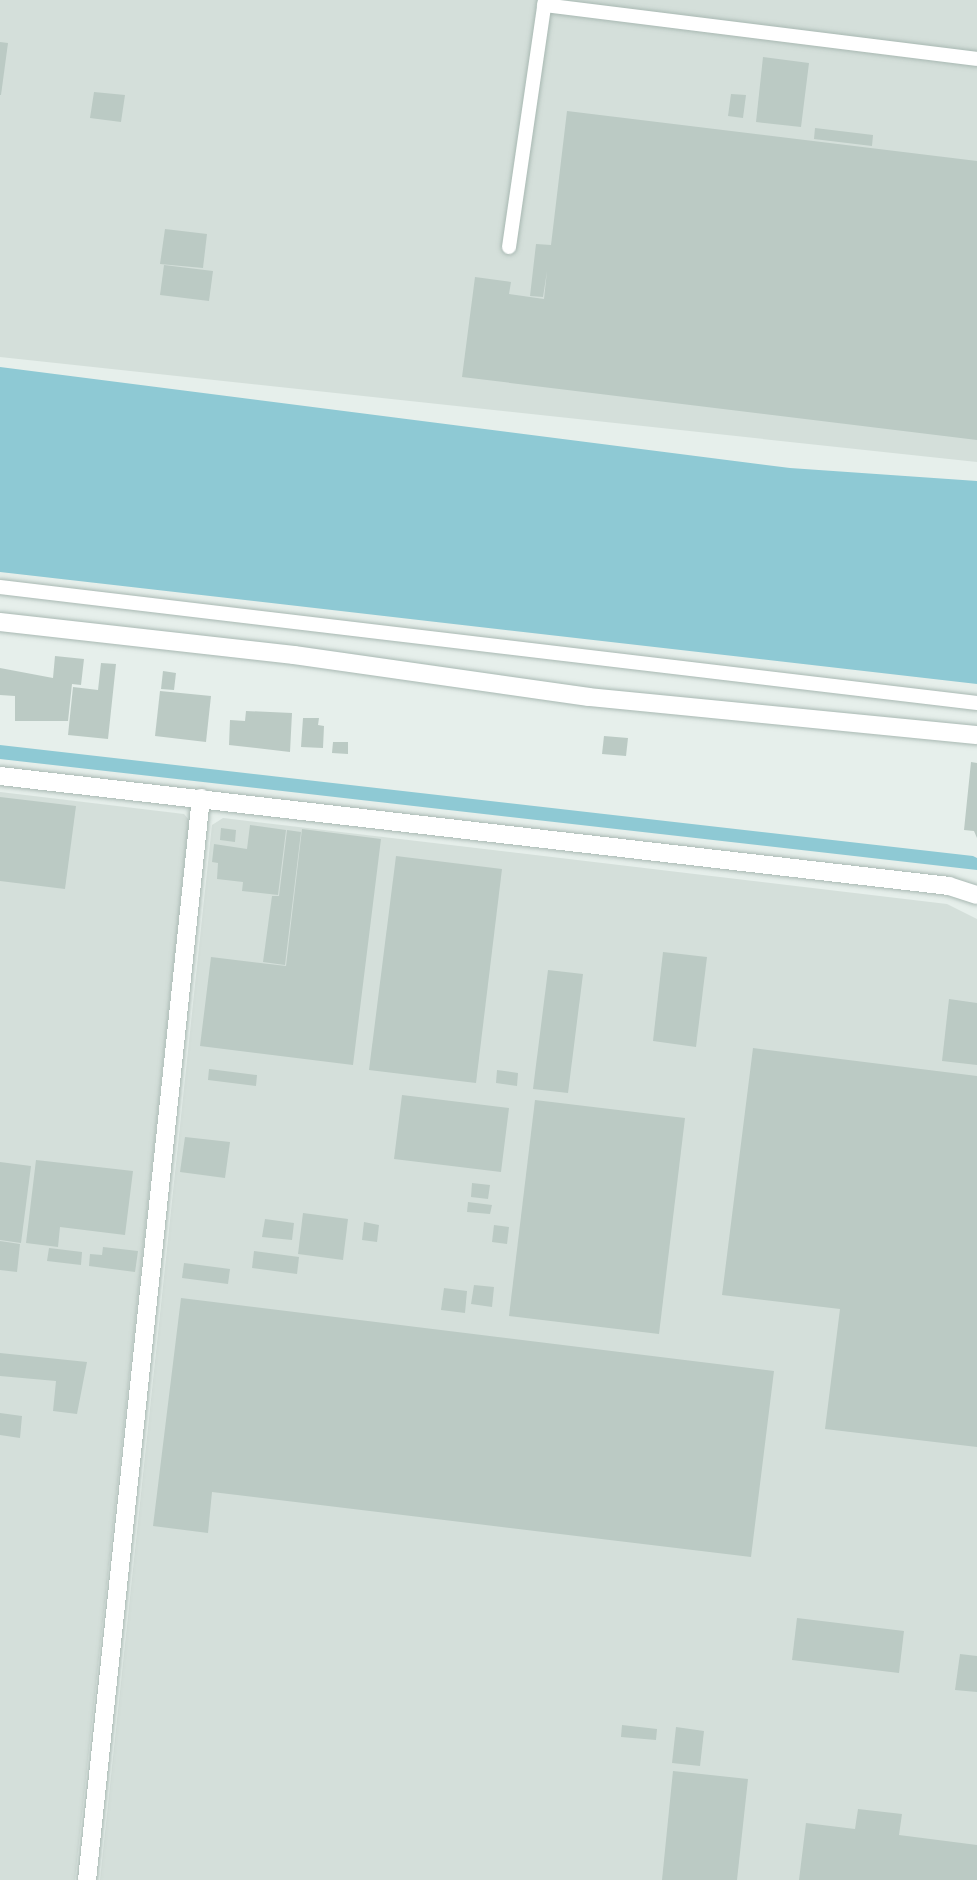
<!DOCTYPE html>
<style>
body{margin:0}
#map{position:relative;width:977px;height:1880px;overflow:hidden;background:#e6efeb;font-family:Roboto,sans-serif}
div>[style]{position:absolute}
.built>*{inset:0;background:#d4dfda}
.water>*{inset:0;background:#8ec9d4}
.building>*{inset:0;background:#bbcac4}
.roads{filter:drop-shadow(0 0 2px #a8b8b2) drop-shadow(0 0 2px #a8b8b2)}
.lane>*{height:14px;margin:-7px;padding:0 7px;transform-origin:7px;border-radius:7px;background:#fff}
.street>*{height:18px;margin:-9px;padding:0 9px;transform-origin:9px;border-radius:9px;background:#fff}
span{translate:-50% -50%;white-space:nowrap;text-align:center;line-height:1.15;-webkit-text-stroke:4.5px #f7fbf9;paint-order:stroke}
</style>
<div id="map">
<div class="built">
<i style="clip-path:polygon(0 0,977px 0,977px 462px,0 357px)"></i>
<i style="clip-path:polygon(0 792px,184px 814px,189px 820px,75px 1880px,0 1880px)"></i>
<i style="clip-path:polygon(223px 818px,947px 904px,977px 919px,977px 1880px,100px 1880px,212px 825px)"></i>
</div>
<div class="water">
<i style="clip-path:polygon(0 367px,790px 468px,977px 481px,977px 684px,0 572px)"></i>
<i style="clip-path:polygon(0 745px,973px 856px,977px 858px,977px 870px,0 759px)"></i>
</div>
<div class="building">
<i style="clip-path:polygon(0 42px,8px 43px,1px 95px,0 95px)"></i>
<i style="clip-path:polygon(763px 57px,809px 63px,801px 127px,756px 122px)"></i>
<i style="clip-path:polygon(94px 92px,125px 95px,121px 122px,90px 118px)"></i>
<i style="clip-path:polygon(731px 94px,746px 95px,743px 118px,728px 116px)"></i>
<i style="clip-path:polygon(567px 111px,977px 161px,977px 440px,462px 377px,475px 277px,511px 282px,509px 294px,544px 299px,547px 271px,543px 297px,530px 296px,536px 244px,551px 245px)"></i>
<i style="clip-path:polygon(815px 128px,873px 135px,872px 146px,814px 139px)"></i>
<i style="clip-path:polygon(165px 229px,207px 234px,203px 268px,160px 264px)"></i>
<i style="clip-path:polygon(164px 265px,213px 271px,209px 301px,160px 295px)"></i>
<i style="clip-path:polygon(55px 656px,84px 659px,81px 685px,72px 684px,68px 721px,15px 721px,15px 696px,0 695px,0 668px,53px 678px)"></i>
<i style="clip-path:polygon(101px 663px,116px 664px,108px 739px,68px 735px,73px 687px,98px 690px)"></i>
<i style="clip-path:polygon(163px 671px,176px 673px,174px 690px,161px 689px)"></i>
<i style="clip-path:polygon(160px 691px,211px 696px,206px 742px,155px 736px)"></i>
<i style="clip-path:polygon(246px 711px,292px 713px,290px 752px,229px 745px,230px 720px,245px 721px)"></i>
<i style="clip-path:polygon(303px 718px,319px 718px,318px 725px,324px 726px,323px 748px,301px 747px)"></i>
<i style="clip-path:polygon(604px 736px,628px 738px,626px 756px,602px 754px)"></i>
<i style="clip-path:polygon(333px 742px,348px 742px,348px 754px,332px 753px)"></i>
<i style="clip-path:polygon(971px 762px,977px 763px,977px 838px,974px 831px,964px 830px)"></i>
<i style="clip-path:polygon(0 797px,76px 806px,65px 889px,0 881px)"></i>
<i style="clip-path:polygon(250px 825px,286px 830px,278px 895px,242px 891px,243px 882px,217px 879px,218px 863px,212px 862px,214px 844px,247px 849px)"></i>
<i style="clip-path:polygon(221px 828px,236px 830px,235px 842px,220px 840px)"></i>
<i style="clip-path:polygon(302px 829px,381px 839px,353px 1065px,200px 1046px,211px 957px,286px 966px)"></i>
<i style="clip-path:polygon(287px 830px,301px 832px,285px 965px,263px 962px,272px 896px,279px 896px)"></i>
<i style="clip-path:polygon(396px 856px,502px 869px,476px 1083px,369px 1070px)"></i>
<i style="clip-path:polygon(663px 952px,707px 957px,696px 1047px,653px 1041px)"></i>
<i style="clip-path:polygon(548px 970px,583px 974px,568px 1093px,533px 1089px)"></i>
<i style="clip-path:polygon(949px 999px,977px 1003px,977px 1065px,942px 1061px)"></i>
<i style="clip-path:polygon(753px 1048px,977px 1076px,977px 1447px,825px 1429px,840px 1309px,722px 1295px)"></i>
<i style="clip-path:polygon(209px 1069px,257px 1075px,256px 1086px,208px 1080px)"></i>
<i style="clip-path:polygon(497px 1070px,518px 1073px,517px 1086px,496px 1083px)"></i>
<i style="clip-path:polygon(402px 1095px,509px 1108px,501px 1172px,394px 1159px)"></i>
<i style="clip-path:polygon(535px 1100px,685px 1118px,659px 1334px,509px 1316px)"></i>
<i style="clip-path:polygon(185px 1137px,230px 1142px,225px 1178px,180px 1172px)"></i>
<i style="clip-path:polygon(36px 1160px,133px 1171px,125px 1235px,60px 1227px,58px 1247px,26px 1243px)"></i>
<i style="clip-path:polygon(0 1162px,31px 1166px,21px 1243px,0 1240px)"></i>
<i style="clip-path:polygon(472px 1183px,490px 1185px,488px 1199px,471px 1197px)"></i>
<i style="clip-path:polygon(468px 1202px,492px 1205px,490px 1214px,467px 1212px)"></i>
<i style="clip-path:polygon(303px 1213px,348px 1219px,343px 1260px,298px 1254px)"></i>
<i style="clip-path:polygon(265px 1219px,294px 1223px,292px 1240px,262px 1237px)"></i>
<i style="clip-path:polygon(364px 1222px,379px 1225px,377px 1242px,362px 1240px)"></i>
<i style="clip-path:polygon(494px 1225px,509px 1227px,507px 1244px,492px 1242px)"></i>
<i style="clip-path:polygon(0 1241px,20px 1244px,17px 1272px,0 1270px)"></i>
<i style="clip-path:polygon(103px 1247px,138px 1251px,135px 1272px,89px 1266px,90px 1254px,102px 1255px)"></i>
<i style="clip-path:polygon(49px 1248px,82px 1252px,81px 1265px,47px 1261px)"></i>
<i style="clip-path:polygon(254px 1251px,299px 1257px,297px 1274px,252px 1268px)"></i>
<i style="clip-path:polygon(184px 1263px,230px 1269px,228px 1284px,182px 1278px)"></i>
<i style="clip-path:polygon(474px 1285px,494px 1287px,492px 1307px,471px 1304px)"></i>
<i style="clip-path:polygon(444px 1288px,467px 1291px,465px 1313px,441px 1310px)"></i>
<i style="clip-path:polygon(181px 1298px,774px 1371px,751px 1557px,212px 1492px,208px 1533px,153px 1526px)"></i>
<i style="clip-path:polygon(0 1353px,87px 1362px,77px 1414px,53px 1411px,56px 1381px,0 1376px)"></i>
<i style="clip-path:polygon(0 1413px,22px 1416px,20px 1438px,0 1435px)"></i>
<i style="clip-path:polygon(797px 1618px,904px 1631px,899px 1673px,792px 1660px)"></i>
<i style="clip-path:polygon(960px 1654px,977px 1656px,977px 1692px,955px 1690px)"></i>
<i style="clip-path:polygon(622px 1725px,657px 1729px,656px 1740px,621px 1737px)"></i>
<i style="clip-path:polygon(676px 1727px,704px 1731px,700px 1766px,672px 1763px)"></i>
<i style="clip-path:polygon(673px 1771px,748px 1779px,737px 1880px,662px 1880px)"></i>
<i style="clip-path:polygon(858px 1809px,902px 1814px,899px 1835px,977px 1845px,977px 1880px,799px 1880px,806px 1823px,855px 1829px)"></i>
</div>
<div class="roads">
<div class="lane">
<i style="left:544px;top:5px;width:436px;rotate:7.1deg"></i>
<i style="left:509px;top:247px;width:250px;rotate:-81.7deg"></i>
<i style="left:0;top:587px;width:984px;rotate:6.77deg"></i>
</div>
<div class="street">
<i style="left:0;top:622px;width:296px;rotate:6.4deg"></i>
<i style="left:294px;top:655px;width:298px;rotate:8.1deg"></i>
<i style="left:589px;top:697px;width:390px;rotate:5.6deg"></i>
<i style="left:0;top:776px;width:955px;rotate:6.61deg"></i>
<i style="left:949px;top:886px;width:29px;rotate:18deg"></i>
<i style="left:87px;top:1880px;width:1088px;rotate:-83.99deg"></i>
</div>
</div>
</div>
